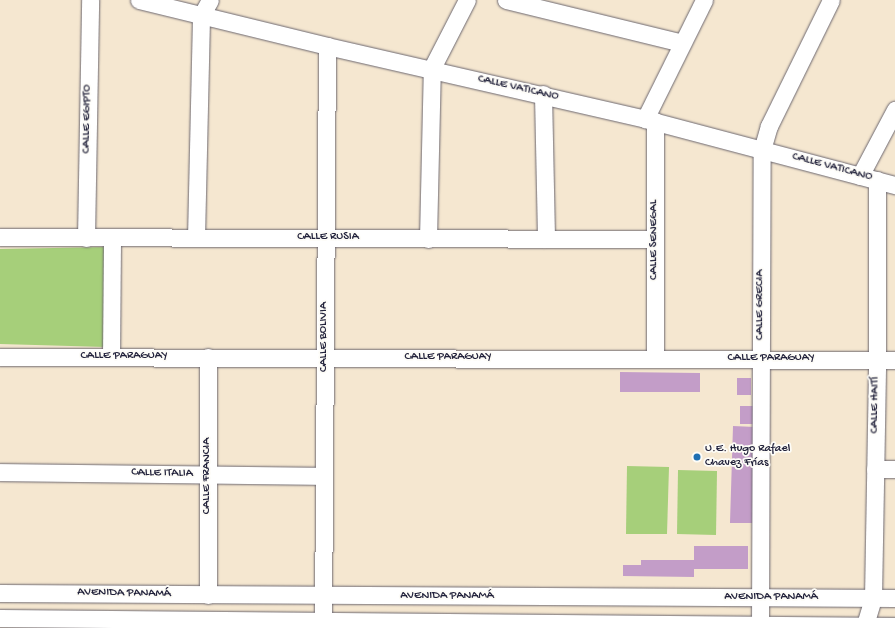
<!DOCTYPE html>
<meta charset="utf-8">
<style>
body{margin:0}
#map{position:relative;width:895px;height:628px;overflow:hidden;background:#f5e7d0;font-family:"Gochi Hand",sans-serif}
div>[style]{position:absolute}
.green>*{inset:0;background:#a6cf7a}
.building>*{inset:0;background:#c39dc8}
.roads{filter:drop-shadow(0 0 1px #6c676f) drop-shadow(0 0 1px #6c676f)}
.minor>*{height:17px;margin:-8.5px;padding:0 8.5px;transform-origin:8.5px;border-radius:8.5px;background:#fff}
.dots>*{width:11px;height:11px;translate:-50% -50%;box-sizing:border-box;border:2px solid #fdfcf7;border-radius:50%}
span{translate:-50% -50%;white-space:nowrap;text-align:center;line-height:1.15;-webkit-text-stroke:3.5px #fdfcf7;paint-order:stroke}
.street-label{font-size:12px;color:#22223b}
.poi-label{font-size:12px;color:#22223b}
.left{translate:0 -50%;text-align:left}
</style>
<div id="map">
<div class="green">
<i style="clip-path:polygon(107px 247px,106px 347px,0 344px,0 249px)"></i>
<i style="clip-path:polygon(627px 466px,669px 467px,667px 534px,626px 534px)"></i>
<i style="clip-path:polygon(678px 470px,717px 471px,716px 535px,677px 534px)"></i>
</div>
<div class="building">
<i style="clip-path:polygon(620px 372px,700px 373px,700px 392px,620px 392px)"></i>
<i style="clip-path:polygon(737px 378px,751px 378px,751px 395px,737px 395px)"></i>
<i style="clip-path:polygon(740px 406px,755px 406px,755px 424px,740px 424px)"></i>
<i style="clip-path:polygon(733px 426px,755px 427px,754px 523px,730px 523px)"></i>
<i style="clip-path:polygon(694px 546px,748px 546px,748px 569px,694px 569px,694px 577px,623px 576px,623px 565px,641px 565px,641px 560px,694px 560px)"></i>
</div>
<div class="roads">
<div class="minor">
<i style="left:139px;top:0;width:194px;rotate:13.7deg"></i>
<i style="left:327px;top:46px;width:326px;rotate:12.9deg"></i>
<i style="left:645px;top:119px;width:259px;rotate:14.8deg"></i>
<i style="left:506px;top:0;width:181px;rotate:13.7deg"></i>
<i style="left:543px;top:94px;width:145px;rotate:88.8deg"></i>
<i style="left:645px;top:119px;width:133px;rotate:-63.6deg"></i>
<i style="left:655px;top:121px;width:238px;rotate:90deg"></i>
<i style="left:860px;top:176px;width:75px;rotate:-62.1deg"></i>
<i style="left:0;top:237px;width:655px;rotate:0.17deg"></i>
<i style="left:86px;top:238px;width:238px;rotate:-89deg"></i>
<i style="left:196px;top:238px;width:222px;rotate:-88.7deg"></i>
<i style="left:201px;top:16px;width:18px;rotate:-61deg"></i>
<i style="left:428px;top:239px;width:171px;rotate:-88.7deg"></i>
<i style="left:432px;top:68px;width:76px;rotate:-62.8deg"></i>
<i style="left:0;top:357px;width:895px;rotate:0.19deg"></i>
<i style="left:111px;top:357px;width:119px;rotate:-89.5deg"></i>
<i style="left:208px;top:357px;width:238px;rotate:90deg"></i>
<i style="left:875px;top:469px;width:20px"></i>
<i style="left:0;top:472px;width:324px;rotate:0.7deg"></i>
<i style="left:0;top:593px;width:895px;rotate:0.32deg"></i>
<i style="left:0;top:618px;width:895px;rotate:0.51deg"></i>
<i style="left:760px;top:625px;width:475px;rotate:-89.8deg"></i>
<i style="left:762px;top:150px;width:25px;rotate:-74deg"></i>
<i style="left:769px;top:126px;width:140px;rotate:-63.8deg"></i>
<i style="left:323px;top:628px;width:582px;rotate:-89.61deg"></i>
<i style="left:864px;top:628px;width:31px;rotate:-73deg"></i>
<i style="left:873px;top:598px;width:238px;rotate:-89deg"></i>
<i style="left:877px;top:360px;width:180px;rotate:-90deg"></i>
</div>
</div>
<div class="dots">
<i style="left:697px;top:457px;background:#1f6fb2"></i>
</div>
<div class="street-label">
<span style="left:518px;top:89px;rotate:13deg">CALLE VATICANO</span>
<span style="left:88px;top:119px;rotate:-89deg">CALLE EGIPTO</span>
<span style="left:832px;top:168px;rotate:15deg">CALLE VATICANO</span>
<span style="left:328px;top:238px">CALLE RUSIA</span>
<span style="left:655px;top:240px;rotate:-90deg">CALLE SENEGAL</span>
<span style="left:761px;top:305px;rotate:-90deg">CALLE GRECIA</span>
<span style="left:325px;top:337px;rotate:-90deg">CALLE BOLIVIA</span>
<span style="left:124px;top:357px">CALLE PARAGUAY</span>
<span style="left:448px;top:358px">CALLE PARAGUAY</span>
<span style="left:771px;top:359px">CALLE PARAGUAY</span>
<span style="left:876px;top:405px;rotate:-89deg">CALLE HAITÍ</span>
<span style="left:162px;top:474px;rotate:1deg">CALLE ITALIA</span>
<span style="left:208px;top:476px;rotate:-90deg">CALLE FRANCIA</span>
<span style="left:124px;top:594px;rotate:1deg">AVENIDA PANAMÁ</span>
<span style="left:447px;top:597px">AVENIDA PANAMÁ</span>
<span style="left:771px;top:598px">AVENIDA PANAMÁ</span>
</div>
<div class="poi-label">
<span class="left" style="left:705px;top:457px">U.E. Hugo Rafael<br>Chavez Frías</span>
</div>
</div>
